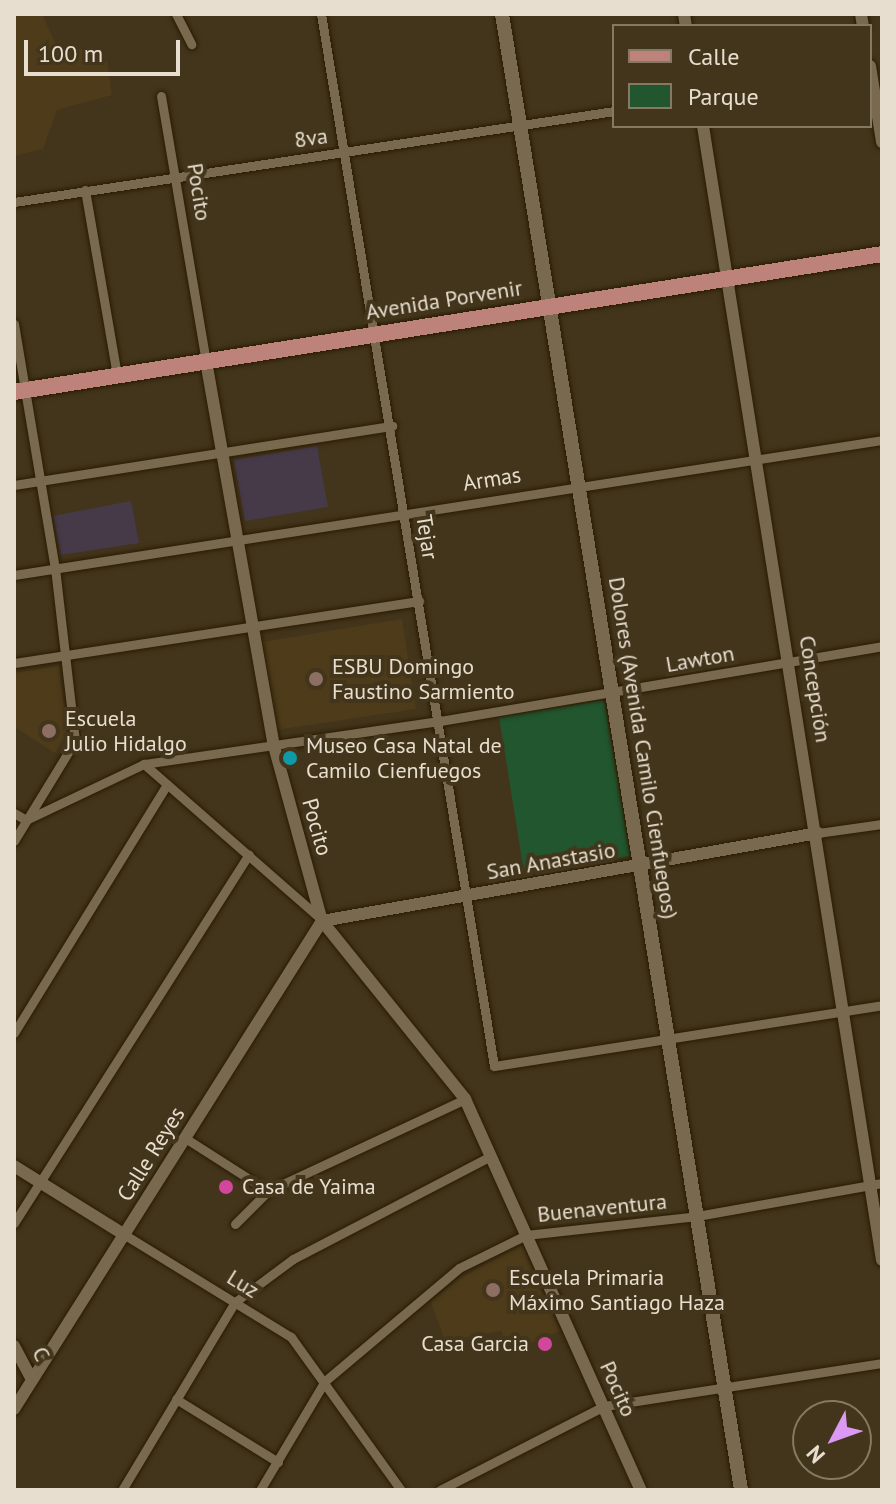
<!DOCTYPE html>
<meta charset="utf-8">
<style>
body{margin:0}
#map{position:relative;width:896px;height:1504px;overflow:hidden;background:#43351b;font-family:"PT Sans",sans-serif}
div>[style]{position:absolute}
.industrial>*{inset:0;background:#463a49}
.built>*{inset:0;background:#4d3b1a}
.green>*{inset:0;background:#21562e}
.roads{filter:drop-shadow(0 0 2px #291c03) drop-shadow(0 0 2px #291c03)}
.minor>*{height:9px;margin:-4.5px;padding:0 4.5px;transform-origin:4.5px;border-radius:4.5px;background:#79694e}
.tertiary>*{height:12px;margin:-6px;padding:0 6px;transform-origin:6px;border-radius:6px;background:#79694e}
.secondary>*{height:14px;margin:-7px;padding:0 7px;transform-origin:7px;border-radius:7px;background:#79694e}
.primary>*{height:16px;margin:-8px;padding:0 8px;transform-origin:8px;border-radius:8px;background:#bd827a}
.dots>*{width:22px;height:22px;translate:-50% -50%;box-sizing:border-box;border:4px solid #43351b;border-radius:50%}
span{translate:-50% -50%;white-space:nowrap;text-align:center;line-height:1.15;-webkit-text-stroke:8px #43351b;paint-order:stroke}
.street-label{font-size:22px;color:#e7decf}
.poi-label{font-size:22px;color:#e7decf}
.left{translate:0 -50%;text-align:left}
.right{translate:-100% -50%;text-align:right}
.frame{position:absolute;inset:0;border:16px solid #e7decf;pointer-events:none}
.legend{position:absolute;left:612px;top:24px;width:260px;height:104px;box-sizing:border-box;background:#43351b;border:2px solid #857963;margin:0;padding:10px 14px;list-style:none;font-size:24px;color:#e7decf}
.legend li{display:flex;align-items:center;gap:16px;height:40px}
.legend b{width:40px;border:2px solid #857963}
.north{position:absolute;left:792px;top:1400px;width:80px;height:80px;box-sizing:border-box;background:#43351b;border:2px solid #857963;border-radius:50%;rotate:229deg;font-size:22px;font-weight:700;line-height:32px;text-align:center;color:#e7decf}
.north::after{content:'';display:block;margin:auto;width:28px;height:36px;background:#dc99f4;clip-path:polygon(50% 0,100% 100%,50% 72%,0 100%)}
.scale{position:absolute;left:24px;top:40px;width:156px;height:36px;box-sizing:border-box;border:4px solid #e7decf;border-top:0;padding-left:10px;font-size:24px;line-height:28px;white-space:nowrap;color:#e7decf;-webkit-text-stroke:6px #43351b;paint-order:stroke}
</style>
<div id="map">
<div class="industrial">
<i style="clip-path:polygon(317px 446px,328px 507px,245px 521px,234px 460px)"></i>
<i style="clip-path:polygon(131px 501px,139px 543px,61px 555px,53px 516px)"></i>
</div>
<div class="built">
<i style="clip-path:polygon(14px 14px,42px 14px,58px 49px,92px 49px,99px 61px,107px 61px,112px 95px,57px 110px,43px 149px,14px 156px)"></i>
<i style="clip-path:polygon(402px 619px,416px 709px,276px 730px,262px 642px)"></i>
<i style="clip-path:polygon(59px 666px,67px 732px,55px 753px,16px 728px,14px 673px)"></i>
<i style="clip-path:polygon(522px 1245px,560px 1331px,510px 1352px,501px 1331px,445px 1341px,431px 1302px,459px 1279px)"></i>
</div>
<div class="green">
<i style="clip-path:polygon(604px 700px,630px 856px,524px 872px,499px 717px)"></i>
</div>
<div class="roads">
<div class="minor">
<i style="left:176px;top:14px;width:34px;rotate:63deg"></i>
<i style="left:321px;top:14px;width:1066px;rotate:80.66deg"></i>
<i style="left:494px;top:1066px;width:393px;rotate:-8.9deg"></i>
<i style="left:161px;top:96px;width:269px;rotate:80.4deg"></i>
<i style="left:85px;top:190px;width:188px;rotate:80.2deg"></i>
<i style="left:14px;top:202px;width:607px;rotate:-8.62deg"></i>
<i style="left:14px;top:324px;width:247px;rotate:80.5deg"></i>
<i style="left:55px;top:568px;width:174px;rotate:83.4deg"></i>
<i style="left:75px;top:741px;width:117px;rotate:121.4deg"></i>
<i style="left:14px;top:485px;width:383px;rotate:-8.9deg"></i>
<i style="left:14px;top:575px;width:878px;rotate:-8.84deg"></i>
<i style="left:14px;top:663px;width:410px;rotate:-8.7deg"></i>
<i style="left:144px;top:764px;width:237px;rotate:41.2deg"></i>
<i style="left:14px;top:813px;width:14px;rotate:30deg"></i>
<i style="left:26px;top:820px;width:131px;rotate:-25.4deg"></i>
<i style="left:144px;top:764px;width:299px;rotate:-8.3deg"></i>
<i style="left:440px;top:721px;width:448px;rotate:-9.6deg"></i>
<i style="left:818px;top:833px;width:65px;rotate:-8deg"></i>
<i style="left:14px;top:1033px;width:292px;rotate:-58.4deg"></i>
<i style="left:185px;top:1138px;width:98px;rotate:32.6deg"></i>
<i style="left:14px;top:1223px;width:437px;rotate:-57.5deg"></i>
<i style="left:235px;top:1224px;width:47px;rotate:-45deg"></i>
<i style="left:268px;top:1191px;width:217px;rotate:-25deg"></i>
<i style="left:125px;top:1235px;width:195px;rotate:31.6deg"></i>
<i style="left:291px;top:1337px;width:188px;rotate:54.3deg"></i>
<i style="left:176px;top:1399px;width:120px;rotate:31.7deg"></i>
<i style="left:122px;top:1490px;width:219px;rotate:-59deg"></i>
<i style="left:235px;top:1302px;width:72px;rotate:-36.6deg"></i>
<i style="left:293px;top:1259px;width:223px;rotate:-27.5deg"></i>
<i style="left:260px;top:1490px;width:127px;rotate:-59.2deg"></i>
<i style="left:325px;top:1381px;width:175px;rotate:-40.1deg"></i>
<i style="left:459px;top:1268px;width:75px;rotate:-26.2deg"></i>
<i style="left:526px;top:1235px;width:172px;rotate:-6.3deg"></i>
<i style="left:697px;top:1216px;width:188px;rotate:-10.1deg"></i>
<i style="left:440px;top:1490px;width:184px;rotate:-27.1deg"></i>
<i style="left:604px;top:1406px;width:281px;rotate:-8.8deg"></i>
</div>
<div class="tertiary">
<i style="left:684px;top:14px;width:12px;rotate:81deg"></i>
<i style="left:861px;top:14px;width:12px;rotate:81deg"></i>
<i style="left:870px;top:66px;width:77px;rotate:81deg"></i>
<i style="left:703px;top:126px;width:1148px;rotate:81.03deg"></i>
<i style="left:206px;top:361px;width:391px;rotate:80deg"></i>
<i style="left:274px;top:746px;width:181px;rotate:74.7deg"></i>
<i style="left:322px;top:921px;width:228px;rotate:51.2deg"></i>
<i style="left:465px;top:1099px;width:429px;rotate:65.8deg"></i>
<i style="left:322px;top:921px;width:504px;rotate:-10.06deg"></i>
<i style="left:14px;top:1166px;width:131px;rotate:31.9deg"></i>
<i style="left:14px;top:1346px;width:38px;rotate:62deg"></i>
<i style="left:14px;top:1409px;width:577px;rotate:-57.74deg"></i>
</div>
<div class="secondary">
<i style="left:502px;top:14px;width:1495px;rotate:80.8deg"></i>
</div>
<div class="primary">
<i style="left:14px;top:392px;width:879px;rotate:-9.03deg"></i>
</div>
</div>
<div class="dots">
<i style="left:316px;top:679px;background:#8d6e63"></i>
<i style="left:49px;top:731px;background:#8d6e63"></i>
<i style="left:290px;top:758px;background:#0f9aa8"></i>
<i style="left:226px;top:1187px;background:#d1479c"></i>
<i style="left:493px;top:1290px;background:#8d6e63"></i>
<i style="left:545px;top:1344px;background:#d1479c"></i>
</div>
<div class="street-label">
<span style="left:311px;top:138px;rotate:-8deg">8va</span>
<span style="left:199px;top:192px;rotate:81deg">Pocito</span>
<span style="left:444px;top:300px;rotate:-9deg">Avenida Porvenir</span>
<span style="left:492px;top:479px;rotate:-9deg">Armas</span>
<span style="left:427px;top:537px;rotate:81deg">Tejar</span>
<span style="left:700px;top:659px;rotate:-10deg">Lawton</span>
<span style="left:815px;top:689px;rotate:81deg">Concepción</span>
<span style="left:643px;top:748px;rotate:81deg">Dolores (Avenida Camilo Cienfuegos)</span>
<span style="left:317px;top:827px;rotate:74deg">Pocito</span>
<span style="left:551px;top:861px;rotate:-10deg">San Anastasio</span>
<span style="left:151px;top:1154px;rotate:-58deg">Calle Reyes</span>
<span style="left:602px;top:1208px;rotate:-6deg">Buenaventura</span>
<span style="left:243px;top:1284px;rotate:32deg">Luz</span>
<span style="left:41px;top:1354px;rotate:63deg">C</span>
<span style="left:618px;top:1389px;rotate:66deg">Pocito</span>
</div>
<div class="poi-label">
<span class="left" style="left:332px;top:679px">ESBU Domingo<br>Faustino Sarmiento</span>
<span class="left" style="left:65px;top:731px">Escuela<br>Julio Hidalgo</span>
<span class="left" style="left:306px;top:758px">Museo Casa Natal de<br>Camilo Cienfuegos</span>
<span class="left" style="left:242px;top:1187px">Casa de Yaima</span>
<span class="left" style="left:509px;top:1290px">Escuela Primaria<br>Máximo Santiago Haza</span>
<span class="right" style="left:529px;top:1344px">Casa Garcia</span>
</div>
<div class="frame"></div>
<ul class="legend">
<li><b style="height:10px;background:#bd827a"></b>Calle</li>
<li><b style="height:22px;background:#21562e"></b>Parque</li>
</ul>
<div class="north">N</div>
<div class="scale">100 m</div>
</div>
